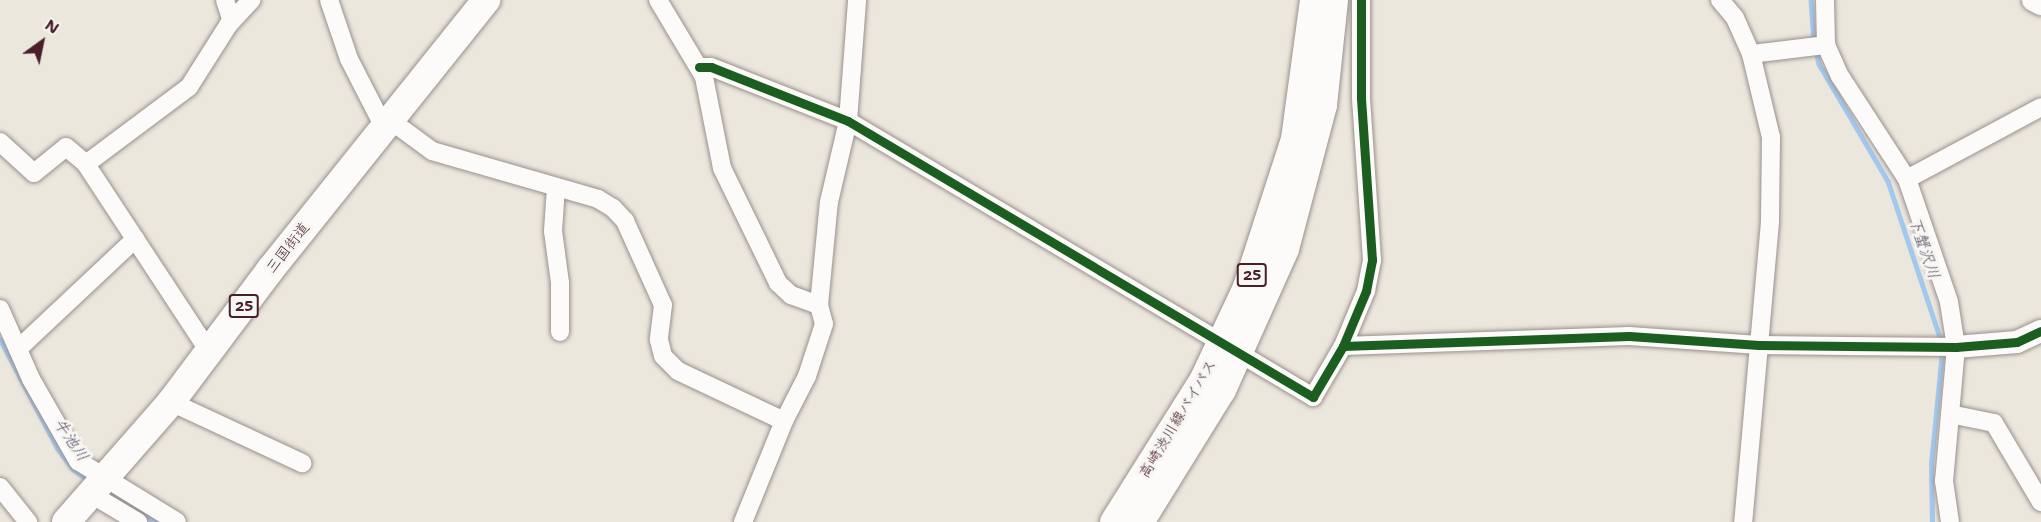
<!DOCTYPE html>
<meta charset="utf-8">
<style>
body{margin:0}
#map{position:relative;width:2041px;height:522px;overflow:hidden;background:#ece7dd;font-family:"Shantell Sans","Klee One",sans-serif}
div>[style]{position:absolute}
.stream>*{height:4.5px;margin:-2.25px;padding:0 2.25px;transform-origin:2.25px;border-radius:2.25px;background:#a3c8ed}
.roads{filter:drop-shadow(0 0 2px #9a908d) drop-shadow(0 0 2px #9a908d)}
.minor>*{height:18px;margin:-9px;padding:0 9px;transform-origin:9px;border-radius:9px;background:#fcfbfa}
.tertiary>*{height:22px;margin:-11px;padding:0 11px;transform-origin:11px;border-radius:11px;background:#fcfbfa}
.primary>*{height:28px;margin:-14px;padding:0 14px;transform-origin:14px;border-radius:14px;background:#fcfbfa}
.cycleway>*{height:9px;margin:-4.5px;padding:0 4.5px;transform-origin:4.5px;border-radius:4.5px;background:#1b5e20}
span{translate:-50% -50%;white-space:nowrap;text-align:center;line-height:1.15;-webkit-text-stroke:6px #f6f6f2;paint-order:stroke}
.shield-label span{padding:2px 4px;background:#f6f6f2;border:2px solid;border-radius:4px;-webkit-text-stroke-width:0}
.shield-label{font-size:14px;color:#4a1f2b;font-weight:700}
.street-label{font-size:15px;color:#4a1f2b}
.water-label{font-size:16px;color:#5b4e67;font-style:italic}
.north{position:absolute;left:12px;top:12px;width:60px;height:60px;-webkit-text-stroke:4px #f6f6f2;paint-order:stroke;rotate:33deg;font-size:16px;font-weight:700;line-height:24px;text-align:center;color:#4a1f2b}
.north::after{content:'';display:block;margin:auto;width:21px;height:27px;background:#4a1f2b;clip-path:polygon(50% 0,100% 100%,50% 72%,0 100%)}
</style>
<div id="map">
<div class="stream">
<i style="left:1811px;top:0;width:42px;rotate:85.9deg"></i>
<i style="left:1816px;top:50px;width:14px;rotate:78deg"></i>
<i style="left:1819px;top:64px;width:136px;rotate:59.5deg"></i>
<i style="left:1888px;top:181px;width:171px;rotate:71.6deg"></i>
<i style="left:0;top:339px;width:124px;rotate:62.2deg"></i>
<i style="left:58px;top:449px;width:25px;rotate:53deg"></i>
<i style="left:73px;top:469px;width:21px;rotate:37deg"></i>
<i style="left:105px;top:492px;width:59px;rotate:30.5deg"></i>
<i style="left:1932px;top:522px;width:58px;rotate:-91deg"></i>
<i style="left:1931px;top:464px;width:113px;rotate:-84.4deg"></i>
</div>
<div class="roads">
<div class="minor">
<i style="left:225px;top:0;width:22px;rotate:72deg"></i>
<i style="left:329px;top:0;width:62px;rotate:71.3deg"></i>
<i style="left:349px;top:59px;width:76px;rotate:62.8deg"></i>
<i style="left:658px;top:0;width:90px;rotate:59.1deg"></i>
<i style="left:704px;top:77px;width:93px;rotate:78.8deg"></i>
<i style="left:722px;top:168px;width:128px;rotate:64deg"></i>
<i style="left:778px;top:283px;width:18px;rotate:43deg"></i>
<i style="left:791px;top:295px;width:30px;rotate:20deg"></i>
<i style="left:1720px;top:0;width:23px;rotate:50deg"></i>
<i style="left:1735px;top:18px;width:39px;rotate:66deg"></i>
<i style="left:1751px;top:54px;width:85px;rotate:76.5deg"></i>
<i style="left:1771px;top:137px;width:85px;rotate:90.7deg"></i>
<i style="left:1770px;top:222px;width:301px;rotate:95.1deg"></i>
<i style="left:1825px;top:0;width:45px;rotate:88.7deg"></i>
<i style="left:1826px;top:45px;width:34px;rotate:66deg"></i>
<i style="left:1840px;top:76px;width:123px;rotate:57deg"></i>
<i style="left:1907px;top:179px;width:130px;rotate:71.1deg"></i>
<i style="left:1949px;top:302px;width:46px;rotate:81.2deg"></i>
<i style="left:1956px;top:347px;width:135px;rotate:95.1deg"></i>
<i style="left:1944px;top:481px;width:41px;rotate:81.7deg"></i>
<i style="left:1751px;top:54px;width:76px;rotate:-6.8deg"></i>
<i style="left:699px;top:67px;width:12px"></i>
<i style="left:711px;top:67px;width:147px;rotate:21.5deg"></i>
<i style="left:848px;top:121px;width:541px;rotate:30.69deg"></i>
<i style="left:1313px;top:397px;width:59px;rotate:-59.5deg"></i>
<i style="left:1343px;top:346px;width:60px;rotate:-67.3deg"></i>
<i style="left:1366px;top:291px;width:32px;rotate:-79deg"></i>
<i style="left:1372px;top:260px;width:163px;rotate:-93.9deg"></i>
<i style="left:1361px;top:97px;width:97px;rotate:-90deg"></i>
<i style="left:390px;top:120px;width:52px;rotate:36.4deg"></i>
<i style="left:432px;top:151px;width:173px;rotate:16.1deg"></i>
<i style="left:598px;top:199px;width:17px;rotate:31deg"></i>
<i style="left:613px;top:208px;width:18px;rotate:47deg"></i>
<i style="left:625px;top:221px;width:92px;rotate:65.7deg"></i>
<i style="left:663px;top:305px;width:35px;rotate:97deg"></i>
<i style="left:659px;top:340px;width:16px;rotate:76deg"></i>
<i style="left:663px;top:356px;width:21px;rotate:45deg"></i>
<i style="left:678px;top:371px;width:117px;rotate:25.3deg"></i>
<i style="left:0;top:142px;width:46px;rotate:42.4deg"></i>
<i style="left:34px;top:173px;width:41px;rotate:-39.1deg"></i>
<i style="left:66px;top:147px;width:26px;rotate:40deg"></i>
<i style="left:1907px;top:179px;width:152px;rotate:-28.2deg"></i>
<i style="left:556px;top:187px;width:44px;rotate:93.9deg"></i>
<i style="left:553px;top:231px;width:52px;rotate:82.3deg"></i>
<i style="left:560px;top:283px;width:49px;rotate:90deg"></i>
<i style="left:0;top:309px;width:77px;rotate:66.1deg"></i>
<i style="left:31px;top:379px;width:95px;rotate:60.2deg"></i>
<i style="left:78px;top:461px;width:116px;rotate:31.6deg"></i>
<i style="left:1343px;top:346px;width:286px;rotate:-2deg"></i>
<i style="left:1629px;top:336px;width:130px;rotate:4deg"></i>
<i style="left:1759px;top:345px;width:197px;rotate:0.6deg"></i>
<i style="left:18px;top:349px;width:161px;rotate:-43.2deg"></i>
<i style="left:210px;top:353px;width:226px;rotate:-123.3deg"></i>
<i style="left:86px;top:164px;width:129px;rotate:-36.8deg"></i>
<i style="left:189px;top:87px;width:75px;rotate:-57.6deg"></i>
<i style="left:229px;top:24px;width:33px;rotate:-47deg"></i>
<i style="left:171px;top:402px;width:145px;rotate:25deg"></i>
<i style="left:1950px;top:414px;width:45px;rotate:11.6deg"></i>
<i style="left:1994px;top:423px;width:92px;rotate:59.3deg"></i>
<i style="left:0;top:487px;width:45px;rotate:51.3deg"></i>
<i style="left:91px;top:494px;width:55px;rotate:30.8deg"></i>
<i style="left:743px;top:522px;width:109px;rotate:-67.9deg"></i>
<i style="left:784px;top:421px;width:51px;rotate:-62.9deg"></i>
<i style="left:807px;top:376px;width:55px;rotate:-71.9deg"></i>
<i style="left:824px;top:324px;width:20px;rotate:-105deg"></i>
<i style="left:819px;top:305px;width:103px;rotate:-84.5deg"></i>
<i style="left:829px;top:202px;width:83px;rotate:-76.8deg"></i>
<i style="left:848px;top:121px;width:121px;rotate:-85.7deg"></i>
</div>
<div class="tertiary">
<i style="left:2033px;top:0;width:9px;rotate:27deg"></i>
<i style="left:1956px;top:347px;width:61px;rotate:-4.7deg"></i>
<i style="left:2017px;top:342px;width:26px;rotate:-25deg"></i>
</div>
<div class="primary">
<i style="left:66px;top:522px;width:159px;rotate:-48.8deg"></i>
<i style="left:171px;top:402px;width:165px;rotate:-53.1deg"></i>
<i style="left:270px;top:270px;width:346px;rotate:-51.3deg"></i>
<i style="left:1114px;top:522px;width:169px;rotate:-57.8deg"></i>
<i style="left:1204px;top:379px;width:102px;rotate:-64.9deg"></i>
<i style="left:1247px;top:287px;width:156px;rotate:-72deg"></i>
<i style="left:1295px;top:139px;width:140px;rotate:-82.2deg"></i>
<i style="left:1140px;top:522px;width:155px;rotate:-58.2deg"></i>
<i style="left:1222px;top:390px;width:154px;rotate:-65.9deg"></i>
<i style="left:1285px;top:249px;width:149px;rotate:-75.2deg"></i>
<i style="left:1323px;top:105px;width:106px;rotate:-84deg"></i>
</div>
</div>
<div class="cycleway">
<i style="left:699px;top:67px;width:12px"></i>
<i style="left:711px;top:67px;width:147px;rotate:21.5deg"></i>
<i style="left:848px;top:121px;width:541px;rotate:30.69deg"></i>
<i style="left:1313px;top:397px;width:59px;rotate:-59.5deg"></i>
<i style="left:1343px;top:346px;width:60px;rotate:-67.3deg"></i>
<i style="left:1366px;top:291px;width:32px;rotate:-79deg"></i>
<i style="left:1372px;top:260px;width:163px;rotate:-93.9deg"></i>
<i style="left:1361px;top:97px;width:97px;rotate:-90deg"></i>
<i style="left:1343px;top:346px;width:286px;rotate:-2deg"></i>
<i style="left:1629px;top:336px;width:130px;rotate:4deg"></i>
<i style="left:1759px;top:345px;width:197px;rotate:0.6deg"></i>
<i style="left:1956px;top:347px;width:61px;rotate:-4.7deg"></i>
<i style="left:2017px;top:342px;width:26px;rotate:-25deg"></i>
</div>
<div class="shield-label">
<span style="left:1252px;top:275px">25</span>
<span style="left:244px;top:306px">25</span>
</div>
<div class="street-label">
<span style="left:288px;top:248px;rotate:-52deg">三国街道</span>
<span style="left:1178px;top:419px;rotate:-59deg">高崎渋川線バイパス</span>
</div>
<div class="water-label">
<span style="left:1924px;top:248px;rotate:71deg">下蟹沢川</span>
<span style="left:71px;top:440px;rotate:56deg">牛池川</span>
</div>
<div class="north">N</div>
</div>
